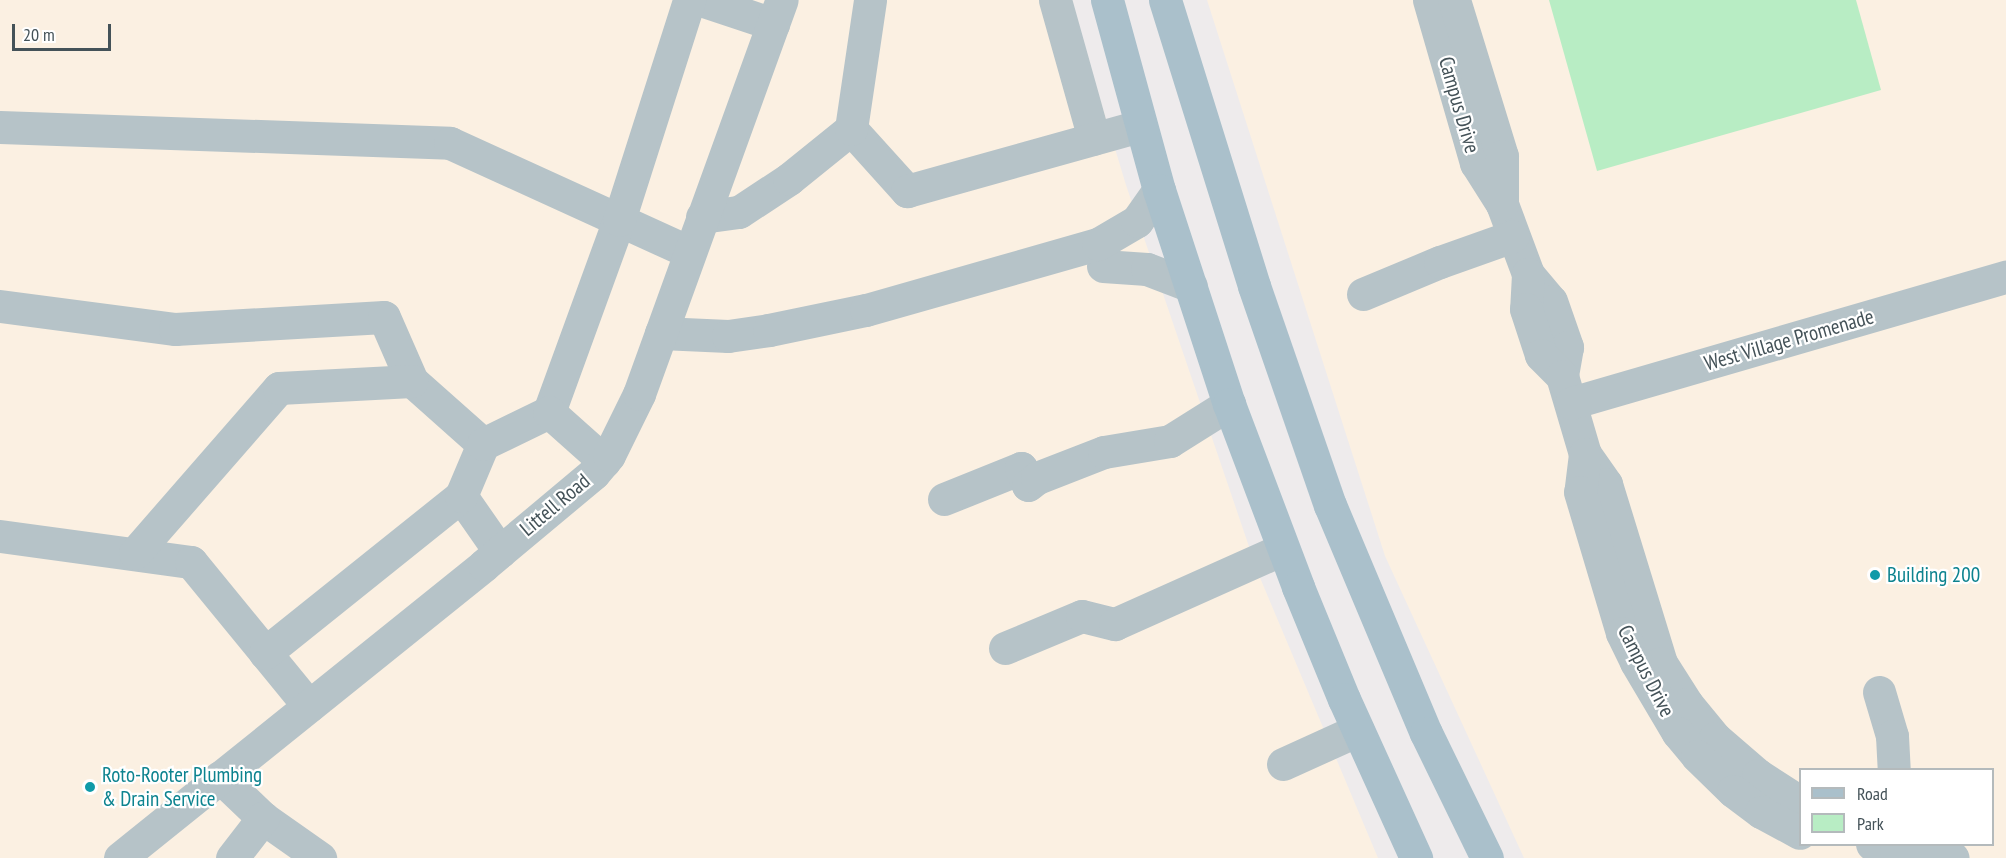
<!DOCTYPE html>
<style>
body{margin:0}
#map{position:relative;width:2006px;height:858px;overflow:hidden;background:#eeebec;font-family:"PT Sans Narrow",sans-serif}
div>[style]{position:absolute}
.commercial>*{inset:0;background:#fbf0e2}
.green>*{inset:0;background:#b8edc4}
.minor>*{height:33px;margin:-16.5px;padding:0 16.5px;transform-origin:16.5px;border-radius:16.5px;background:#b6c3c8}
.major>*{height:33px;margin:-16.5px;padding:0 16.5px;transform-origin:16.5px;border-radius:16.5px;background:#aac0cb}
.dots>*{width:16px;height:16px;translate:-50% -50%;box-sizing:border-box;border:3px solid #fff;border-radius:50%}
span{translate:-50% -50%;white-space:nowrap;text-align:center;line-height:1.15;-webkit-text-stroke:4.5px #fff;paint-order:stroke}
.street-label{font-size:21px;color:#445258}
.culture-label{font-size:21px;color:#0d838f}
.left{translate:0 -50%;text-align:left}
.legend{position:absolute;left:1799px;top:768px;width:195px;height:78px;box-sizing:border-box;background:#fff;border:2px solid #b4babc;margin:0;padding:8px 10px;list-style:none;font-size:18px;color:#445258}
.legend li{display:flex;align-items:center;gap:12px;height:30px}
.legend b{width:30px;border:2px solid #b4babc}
.scale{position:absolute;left:12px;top:24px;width:99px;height:27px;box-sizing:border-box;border:3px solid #445258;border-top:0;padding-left:8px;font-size:18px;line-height:21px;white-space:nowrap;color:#445258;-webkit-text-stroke:4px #fff;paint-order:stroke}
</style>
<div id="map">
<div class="commercial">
<i style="clip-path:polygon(0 0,1070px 0,1126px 185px,1258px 573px,1378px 858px,0 858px)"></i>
<i style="clip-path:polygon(evenodd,1207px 0,2006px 0,2006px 858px,1524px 858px,1385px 556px,1207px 0,1800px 770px,1992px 770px,1992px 844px,1800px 844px,1800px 770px)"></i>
</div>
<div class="green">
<i style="clip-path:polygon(1549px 0,1856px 0,1881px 90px,1597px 171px)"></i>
</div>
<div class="minor">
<i style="left:701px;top:0;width:76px;rotate:18.4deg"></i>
<i style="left:1055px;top:0;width:144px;rotate:74.3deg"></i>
<i style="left:1429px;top:0;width:170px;rotate:73.9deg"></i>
<i style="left:1476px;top:163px;width:49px;rotate:57.6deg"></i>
<i style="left:1502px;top:204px;width:75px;rotate:69.6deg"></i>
<i style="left:1528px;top:274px;width:35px;rotate:50deg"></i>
<i style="left:1551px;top:301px;width:49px;rotate:70.8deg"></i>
<i style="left:1567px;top:347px;width:29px;rotate:100deg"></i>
<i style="left:1454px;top:0;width:163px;rotate:72.9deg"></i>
<i style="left:1502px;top:156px;width:48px;rotate:90deg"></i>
<i style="left:0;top:127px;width:450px;rotate:2deg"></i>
<i style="left:450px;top:143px;width:263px;rotate:24.5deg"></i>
<i style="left:851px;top:129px;width:84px;rotate:47.9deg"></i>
<i style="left:907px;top:191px;width:242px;rotate:-15.6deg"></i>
<i style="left:702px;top:217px;width:37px;rotate:-8deg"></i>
<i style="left:739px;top:212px;width:60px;rotate:-33.4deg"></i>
<i style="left:789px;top:179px;width:80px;rotate:-38.9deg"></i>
<i style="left:851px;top:129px;width:130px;rotate:-81.6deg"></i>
<i style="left:1103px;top:266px;width:44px;rotate:3.9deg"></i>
<i style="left:1147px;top:269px;width:47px;rotate:21.1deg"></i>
<i style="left:1528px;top:274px;width:35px;rotate:93deg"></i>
<i style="left:1526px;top:309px;width:48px;rotate:71.9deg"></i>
<i style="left:1541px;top:355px;width:30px;rotate:45deg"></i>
<i style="left:1562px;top:376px;width:81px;rotate:73.6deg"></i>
<i style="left:1585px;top:454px;width:37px;rotate:55deg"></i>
<i style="left:1606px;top:484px;width:187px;rotate:72.9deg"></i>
<i style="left:1661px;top:663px;width:49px;rotate:57.6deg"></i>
<i style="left:1687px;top:704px;width:44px;rotate:50.5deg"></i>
<i style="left:1715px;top:738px;width:57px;rotate:40.7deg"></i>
<i style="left:1758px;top:775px;width:50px;rotate:32.7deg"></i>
<i style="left:1363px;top:294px;width:83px;rotate:-22.6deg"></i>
<i style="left:1440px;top:262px;width:77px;rotate:-19.6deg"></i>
<i style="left:0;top:306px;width:177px;rotate:7.5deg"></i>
<i style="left:175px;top:329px;width:209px;rotate:-3.3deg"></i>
<i style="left:384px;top:317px;width:70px;rotate:66.4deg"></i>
<i style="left:412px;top:381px;width:95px;rotate:41.6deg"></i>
<i style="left:661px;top:333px;width:67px;rotate:2.6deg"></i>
<i style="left:728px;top:336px;width:41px;rotate:-8.3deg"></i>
<i style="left:769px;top:330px;width:99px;rotate:-11.7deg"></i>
<i style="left:866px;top:310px;width:241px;rotate:-15.9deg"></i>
<i style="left:1098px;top:244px;width:45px;rotate:-30.5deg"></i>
<i style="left:1137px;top:221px;width:38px;rotate:-55deg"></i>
<i style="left:1571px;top:403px;width:453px;rotate:-16.2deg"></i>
<i style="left:549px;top:412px;width:204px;rotate:-70deg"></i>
<i style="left:619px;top:220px;width:231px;rotate:-72.3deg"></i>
<i style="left:1585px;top:454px;width:38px;rotate:97deg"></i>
<i style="left:1580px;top:492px;width:147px;rotate:73.4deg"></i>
<i style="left:1622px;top:633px;width:32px;rotate:64deg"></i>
<i style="left:1636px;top:662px;width:82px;rotate:59.4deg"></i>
<i style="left:1678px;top:733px;width:30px;rotate:50deg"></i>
<i style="left:1697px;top:756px;width:50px;rotate:44.2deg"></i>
<i style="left:1733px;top:791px;width:35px;rotate:37deg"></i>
<i style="left:1761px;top:812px;width:44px;rotate:28.3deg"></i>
<i style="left:461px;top:496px;width:68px;rotate:55.1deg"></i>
<i style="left:944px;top:499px;width:83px;rotate:-21.9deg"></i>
<i style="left:1021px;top:468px;width:18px;rotate:68deg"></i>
<i style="left:1028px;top:485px;width:11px;rotate:-38deg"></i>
<i style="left:1037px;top:478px;width:72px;rotate:-21.2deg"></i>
<i style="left:1104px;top:452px;width:67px;rotate:-9.5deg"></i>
<i style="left:1170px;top:441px;width:70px;rotate:-32.1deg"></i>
<i style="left:0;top:536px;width:193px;rotate:7.8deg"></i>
<i style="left:191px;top:562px;width:186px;rotate:50.7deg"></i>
<i style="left:135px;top:553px;width:219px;rotate:-48.9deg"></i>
<i style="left:279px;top:388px;width:133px;rotate:-3deg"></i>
<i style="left:1005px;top:648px;width:83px;rotate:-22.6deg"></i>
<i style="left:1082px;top:616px;width:34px;rotate:14deg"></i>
<i style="left:1115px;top:624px;width:184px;rotate:-24.1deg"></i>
<i style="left:265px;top:653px;width:251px;rotate:-38.7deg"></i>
<i style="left:461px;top:496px;width:56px;rotate:-67.1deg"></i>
<i style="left:483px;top:444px;width:73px;rotate:-25.9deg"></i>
<i style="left:549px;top:412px;width:74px;rotate:41.7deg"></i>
<i style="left:1879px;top:692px;width:46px;rotate:73.5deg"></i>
<i style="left:1892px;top:736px;width:34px;rotate:87deg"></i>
<i style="left:1283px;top:764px;width:82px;rotate:-24.4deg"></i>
<i style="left:220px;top:777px;width:59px;rotate:43.6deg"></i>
<i style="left:263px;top:818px;width:70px;rotate:35.1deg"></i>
<i style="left:1872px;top:844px;width:25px;rotate:16deg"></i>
<i style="left:1896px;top:851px;width:57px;rotate:7deg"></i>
<i style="left:120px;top:858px;width:467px;rotate:-38.8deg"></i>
<i style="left:484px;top:565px;width:143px;rotate:-39.9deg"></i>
<i style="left:594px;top:473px;width:23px;rotate:-50deg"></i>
<i style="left:609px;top:455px;width:68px;rotate:-63.8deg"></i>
<i style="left:639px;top:394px;width:419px;rotate:-70.1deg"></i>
<i style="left:232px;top:858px;width:51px;rotate:-52.2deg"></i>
</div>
<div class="major">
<i style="left:1107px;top:0;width:197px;rotate:74.7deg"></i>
<i style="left:1159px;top:190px;width:225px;rotate:71.9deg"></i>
<i style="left:1229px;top:404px;width:196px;rotate:69.3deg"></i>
<i style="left:1298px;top:587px;width:121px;rotate:67.7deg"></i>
<i style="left:1344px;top:699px;width:175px;rotate:65.6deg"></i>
<i style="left:1165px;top:0;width:300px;rotate:72.7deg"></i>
<i style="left:1254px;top:286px;width:232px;rotate:70.9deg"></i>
<i style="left:1330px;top:505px;width:247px;rotate:67.2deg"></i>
<i style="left:1426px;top:733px;width:139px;rotate:64deg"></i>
</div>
<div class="dots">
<i style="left:1875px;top:575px;background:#0f9aa8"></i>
<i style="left:90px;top:787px;background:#0f9aa8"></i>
</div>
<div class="street-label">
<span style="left:1459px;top:105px;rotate:74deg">Campus Drive</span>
<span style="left:1789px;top:340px;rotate:-16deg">West Village Promenade</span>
<span style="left:555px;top:505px;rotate:-40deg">Littell Road</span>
<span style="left:1646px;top:671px;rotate:63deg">Campus Drive</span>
</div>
<div class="culture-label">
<span class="left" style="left:1887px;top:575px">Building 200</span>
<span class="left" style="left:102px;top:787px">Roto-Rooter Plumbing<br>&amp; Drain Service</span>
</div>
<ul class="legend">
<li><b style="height:8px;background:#aac0cb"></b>Road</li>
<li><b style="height:16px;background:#b8edc4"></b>Park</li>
</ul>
<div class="scale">20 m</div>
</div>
